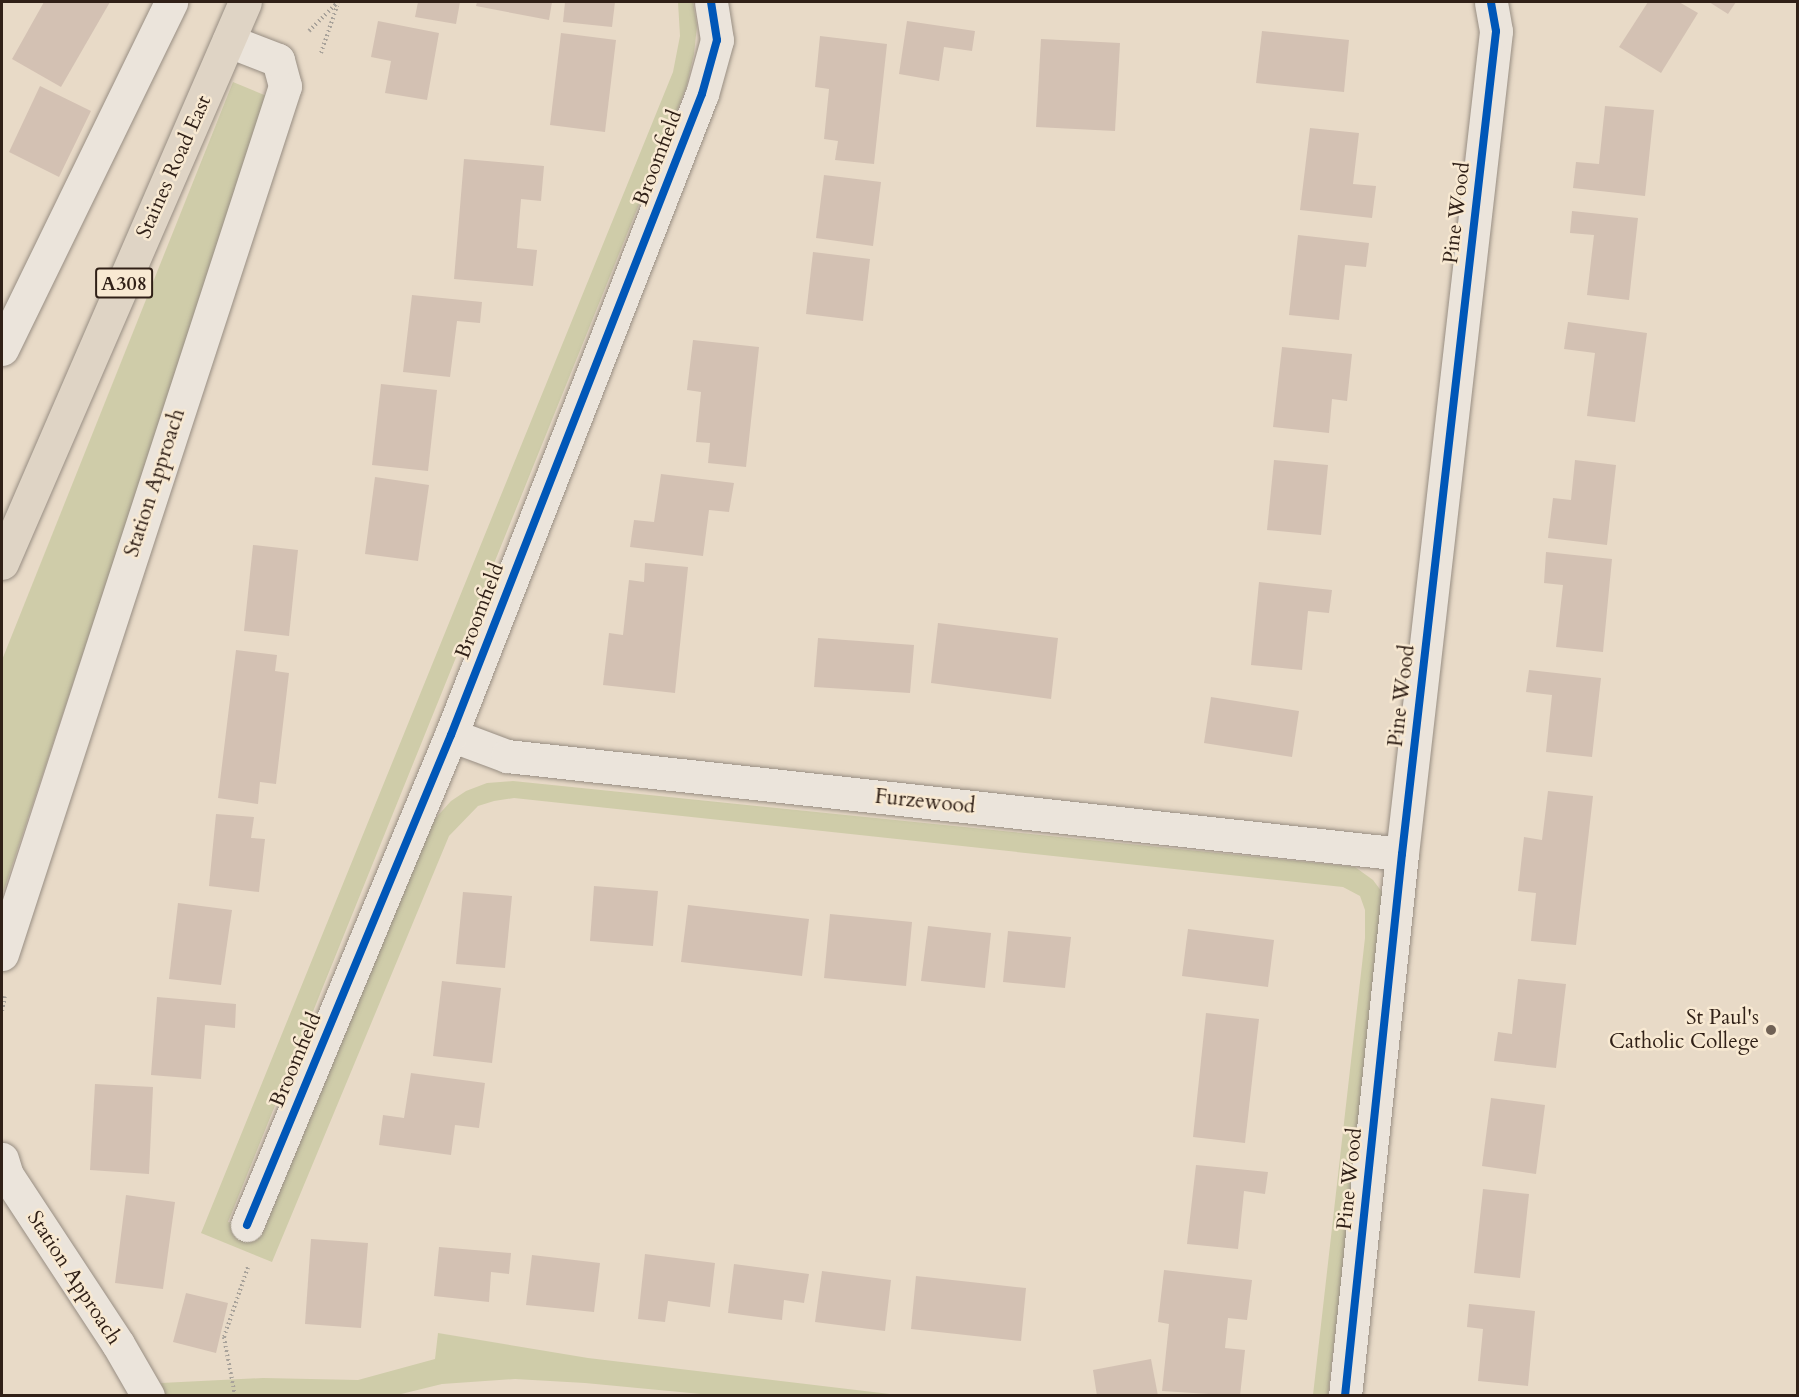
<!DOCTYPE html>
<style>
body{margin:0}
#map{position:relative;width:1799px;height:1397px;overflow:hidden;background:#e8dac7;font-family:Cardo,serif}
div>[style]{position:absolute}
.green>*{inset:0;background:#cfcca9}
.building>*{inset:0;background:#d3c1b3}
.path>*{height:4px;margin-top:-2px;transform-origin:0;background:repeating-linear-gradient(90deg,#a8a29a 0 1.5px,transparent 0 4.5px)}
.roads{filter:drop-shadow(0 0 2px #988e83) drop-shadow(0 0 2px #988e83)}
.street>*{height:33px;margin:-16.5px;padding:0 16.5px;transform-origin:16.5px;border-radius:16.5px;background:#ebe4db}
.highway>*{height:33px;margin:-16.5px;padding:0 16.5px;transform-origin:16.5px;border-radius:16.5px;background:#dfd4c5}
.cycleway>*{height:8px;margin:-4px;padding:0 4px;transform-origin:4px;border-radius:4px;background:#0057b8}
.dots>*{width:16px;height:16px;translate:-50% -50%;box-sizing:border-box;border:3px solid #f8e9d2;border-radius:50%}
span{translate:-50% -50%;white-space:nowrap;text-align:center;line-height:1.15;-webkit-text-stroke:5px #f8e9d2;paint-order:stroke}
.shield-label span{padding:2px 4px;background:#f8e9d2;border:2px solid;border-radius:4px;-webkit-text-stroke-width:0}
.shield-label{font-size:20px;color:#302017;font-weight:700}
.street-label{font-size:21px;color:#302017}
.poi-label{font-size:21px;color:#302017}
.right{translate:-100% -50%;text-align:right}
.frame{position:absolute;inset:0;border:3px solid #302017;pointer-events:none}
</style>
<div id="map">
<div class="green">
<i style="clip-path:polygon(678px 2px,693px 2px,697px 26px,694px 54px,686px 88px,228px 1222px,247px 1225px,261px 1237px,433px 821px,451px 801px,466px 791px,487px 783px,513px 781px,1355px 867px,1373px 880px,1382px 892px,1385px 910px,1328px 1395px,1313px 1395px,1365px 938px,1365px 910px,1360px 896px,1343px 887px,514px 798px,494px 801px,478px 806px,449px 836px,272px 1262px,201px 1233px,673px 72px,680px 36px)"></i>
<i style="clip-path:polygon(233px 82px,269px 97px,2px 896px,2px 660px)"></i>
<i style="clip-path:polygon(438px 1333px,588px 1358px,898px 1395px,722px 1396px,585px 1383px,515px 1379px,442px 1384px,393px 1396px,165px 1396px,161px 1383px,263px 1378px,358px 1380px,435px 1359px)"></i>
</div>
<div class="building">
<i style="clip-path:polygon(44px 2px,110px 2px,61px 87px,12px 59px)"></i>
<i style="clip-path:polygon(418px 2px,460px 2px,456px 24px,415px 17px)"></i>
<i style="clip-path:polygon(477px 2px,552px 2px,549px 20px,476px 6px)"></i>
<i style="clip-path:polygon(565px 2px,615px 2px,612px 27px,563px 22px)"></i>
<i style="clip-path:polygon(1648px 2px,1679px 2px,1698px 13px,1661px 73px,1619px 47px)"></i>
<i style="clip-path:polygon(1709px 2px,1736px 2px,1728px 14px)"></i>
<i style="clip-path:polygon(378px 21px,439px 33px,427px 100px,385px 93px,391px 61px,371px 57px)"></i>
<i style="clip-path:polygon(907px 21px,975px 31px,972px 51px,944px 47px,939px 81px,899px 74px)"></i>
<i style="clip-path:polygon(1262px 31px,1349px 40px,1344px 92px,1256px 83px)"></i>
<i style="clip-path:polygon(561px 33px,616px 40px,605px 132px,550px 125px)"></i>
<i style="clip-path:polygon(820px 36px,887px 44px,874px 164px,835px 160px,838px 141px,824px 139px,829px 89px,815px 87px)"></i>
<i style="clip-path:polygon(1041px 39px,1120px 43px,1115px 131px,1036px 127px)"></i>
<i style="clip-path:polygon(40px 86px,91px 111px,59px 177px,9px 152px)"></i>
<i style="clip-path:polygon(1605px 106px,1654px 110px,1645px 196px,1573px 188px,1576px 162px,1599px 164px)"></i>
<i style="clip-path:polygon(1310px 128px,1359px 133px,1353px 184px,1376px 186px,1372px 218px,1300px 210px)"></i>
<i style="clip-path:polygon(464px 159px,544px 166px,541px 201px,521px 199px,517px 248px,537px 250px,533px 286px,454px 279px)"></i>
<i style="clip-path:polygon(824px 175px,881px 182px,873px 246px,816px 238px)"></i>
<i style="clip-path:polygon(1572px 211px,1638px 218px,1629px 300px,1587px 295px,1594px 235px,1570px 233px)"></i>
<i style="clip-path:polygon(1298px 235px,1369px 243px,1366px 267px,1345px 265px,1339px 320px,1289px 315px)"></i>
<i style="clip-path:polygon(813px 252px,870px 259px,863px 321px,806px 314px)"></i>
<i style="clip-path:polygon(412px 295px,482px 302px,480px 323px,457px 321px,450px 377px,403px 372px)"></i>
<i style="clip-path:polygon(1568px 322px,1647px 333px,1635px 422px,1587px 416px,1595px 353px,1564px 349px)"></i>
<i style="clip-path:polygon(693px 340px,759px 347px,746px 467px,708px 463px,710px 443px,696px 442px,701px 392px,687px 390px)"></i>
<i style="clip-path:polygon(1282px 347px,1352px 354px,1347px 401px,1332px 399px,1329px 433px,1273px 427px)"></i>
<i style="clip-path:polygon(381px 384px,437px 390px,428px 471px,372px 465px)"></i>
<i style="clip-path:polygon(1274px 460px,1328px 465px,1321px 535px,1267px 530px)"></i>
<i style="clip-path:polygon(1575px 460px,1616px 465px,1607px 545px,1548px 538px,1553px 498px,1571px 500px)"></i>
<i style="clip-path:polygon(661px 474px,734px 483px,729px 512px,709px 510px,703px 556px,630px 547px,634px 520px,654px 522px)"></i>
<i style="clip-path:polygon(375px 477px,429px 485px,418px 561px,365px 554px)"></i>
<i style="clip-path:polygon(253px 545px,298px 550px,289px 636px,244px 631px)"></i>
<i style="clip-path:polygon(1546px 552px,1612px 559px,1603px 652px,1556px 647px,1563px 585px,1544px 583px)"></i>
<i style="clip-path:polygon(645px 563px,688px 567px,675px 693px,603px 685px,609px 633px,623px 635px,629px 580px,644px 582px)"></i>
<i style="clip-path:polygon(1259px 582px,1332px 590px,1329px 613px,1308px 611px,1302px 670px,1251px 665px)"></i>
<i style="clip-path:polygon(938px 623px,1058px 638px,1051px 699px,931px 683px)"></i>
<i style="clip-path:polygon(818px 638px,914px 645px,910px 693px,814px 687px)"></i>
<i style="clip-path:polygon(236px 650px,277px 655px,275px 671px,289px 673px,276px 784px,260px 782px,258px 804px,218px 798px)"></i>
<i style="clip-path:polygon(1529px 670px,1601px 678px,1592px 757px,1546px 752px,1552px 695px,1526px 692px)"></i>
<i style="clip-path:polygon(1211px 697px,1299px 711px,1292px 757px,1204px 743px)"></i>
<i style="clip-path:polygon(1548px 791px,1593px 796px,1576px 945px,1531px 941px,1536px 893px,1518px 891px,1524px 837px,1542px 840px)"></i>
<i style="clip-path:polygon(216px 814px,254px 817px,251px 838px,265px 839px,259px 892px,209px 886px)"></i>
<i style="clip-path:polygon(594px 886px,658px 891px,653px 946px,590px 941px)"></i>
<i style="clip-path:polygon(463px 892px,512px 896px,505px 968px,456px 964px)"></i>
<i style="clip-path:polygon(178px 903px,232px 910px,221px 985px,169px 979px)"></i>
<i style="clip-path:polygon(688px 905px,809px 919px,802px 976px,681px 962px)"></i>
<i style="clip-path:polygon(830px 914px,912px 922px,906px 986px,824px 978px)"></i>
<i style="clip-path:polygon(928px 926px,991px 933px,985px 988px,921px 981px)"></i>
<i style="clip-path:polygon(1188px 929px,1274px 940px,1268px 987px,1182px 976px)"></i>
<i style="clip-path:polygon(1008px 931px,1071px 937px,1065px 988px,1003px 982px)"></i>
<i style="clip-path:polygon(1518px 979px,1566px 984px,1556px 1068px,1494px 1061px,1498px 1032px,1512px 1034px)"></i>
<i style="clip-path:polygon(442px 981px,501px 988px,492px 1063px,433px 1056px)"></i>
<i style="clip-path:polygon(157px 997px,236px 1004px,235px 1028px,205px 1025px,201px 1079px,151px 1075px)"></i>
<i style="clip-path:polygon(1206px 1013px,1259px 1019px,1245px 1143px,1193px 1137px)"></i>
<i style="clip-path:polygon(411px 1073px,485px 1083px,479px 1128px,455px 1125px,451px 1155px,379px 1145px,383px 1115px,404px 1118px)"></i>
<i style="clip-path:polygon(95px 1084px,153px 1087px,149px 1174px,90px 1170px)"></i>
<i style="clip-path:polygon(1491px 1098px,1545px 1105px,1536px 1174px,1482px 1166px)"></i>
<i style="clip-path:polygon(1196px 1165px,1268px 1172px,1265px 1194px,1244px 1191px,1238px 1249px,1187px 1244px)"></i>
<i style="clip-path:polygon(1483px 1189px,1529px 1194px,1520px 1278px,1474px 1273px)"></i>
<i style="clip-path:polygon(126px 1195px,175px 1202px,163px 1289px,115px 1283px)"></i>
<i style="clip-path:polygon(311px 1239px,368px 1243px,361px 1328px,305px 1324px)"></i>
<i style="clip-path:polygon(439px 1247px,511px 1253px,509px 1274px,491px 1272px,489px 1302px,434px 1296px)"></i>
<i style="clip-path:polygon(645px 1254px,715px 1263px,710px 1307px,668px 1301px,665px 1322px,638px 1319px)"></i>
<i style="clip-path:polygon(532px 1255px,600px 1263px,594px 1312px,526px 1305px)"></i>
<i style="clip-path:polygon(734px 1264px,809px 1274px,804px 1303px,784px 1300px,782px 1320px,728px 1313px)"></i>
<i style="clip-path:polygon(1164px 1270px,1252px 1280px,1247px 1320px,1228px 1318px,1225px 1348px,1245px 1350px,1240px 1396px,1162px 1391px,1169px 1324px,1158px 1322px)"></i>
<i style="clip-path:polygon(822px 1271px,891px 1280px,885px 1331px,815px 1322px)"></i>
<i style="clip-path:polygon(916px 1276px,1026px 1288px,1021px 1341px,911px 1329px)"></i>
<i style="clip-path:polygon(186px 1293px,228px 1303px,216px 1353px,173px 1342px)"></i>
<i style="clip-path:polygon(1469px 1304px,1535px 1311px,1528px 1386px,1478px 1381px,1483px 1329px,1467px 1327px)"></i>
<i style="clip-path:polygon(1151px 1359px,1158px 1396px,1097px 1396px,1093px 1370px)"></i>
</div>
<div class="path">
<i style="left:309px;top:31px;width:41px;rotate:-45deg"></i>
<i style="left:321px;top:53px;width:50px;rotate:-71.2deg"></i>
<i style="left:2px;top:1011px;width:15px;rotate:-79deg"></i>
<i style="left:235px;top:1396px;width:60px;rotate:-100.6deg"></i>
<i style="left:224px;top:1337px;width:74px;rotate:-71.1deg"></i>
</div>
<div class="roads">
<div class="street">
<i style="left:2px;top:349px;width:386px;rotate:-64deg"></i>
<i style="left:451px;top:735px;width:60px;rotate:20.6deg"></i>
<i style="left:507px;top:756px;width:900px;rotate:6.25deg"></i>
<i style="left:2px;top:954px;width:913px;rotate:-71.94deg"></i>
<i style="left:285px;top:86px;width:27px;rotate:-105deg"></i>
<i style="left:278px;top:60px;width:53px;rotate:-158.8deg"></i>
<i style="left:2px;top:1159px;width:17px;rotate:73deg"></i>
<i style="left:7px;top:1175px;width:202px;rotate:56.7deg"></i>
<i style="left:118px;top:1344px;width:60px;rotate:60deg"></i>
<i style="left:247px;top:1225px;width:531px;rotate:-67.4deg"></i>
<i style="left:451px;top:735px;width:688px;rotate:-68.62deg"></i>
<i style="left:702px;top:94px;width:56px;rotate:-74.5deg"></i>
<i style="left:717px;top:40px;width:38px;rotate:-99deg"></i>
<i style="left:1345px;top:1396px;width:545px;rotate:-84deg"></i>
<i style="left:1402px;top:854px;width:828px;rotate:-83.48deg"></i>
<i style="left:1496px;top:31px;width:29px;rotate:-100deg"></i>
</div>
<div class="highway">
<i style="left:2px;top:563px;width:611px;rotate:-66.58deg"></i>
</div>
</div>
<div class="cycleway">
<i style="left:247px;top:1225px;width:531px;rotate:-67.4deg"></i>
<i style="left:451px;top:735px;width:688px;rotate:-68.62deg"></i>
<i style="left:702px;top:94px;width:56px;rotate:-74.5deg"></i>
<i style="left:717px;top:40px;width:38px;rotate:-99deg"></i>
<i style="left:1345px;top:1396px;width:545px;rotate:-84deg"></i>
<i style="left:1402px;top:854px;width:828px;rotate:-83.48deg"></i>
<i style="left:1496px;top:31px;width:29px;rotate:-100deg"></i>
</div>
<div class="dots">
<i style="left:1771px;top:1030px;background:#706155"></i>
</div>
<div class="shield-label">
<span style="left:124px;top:283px">A308</span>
</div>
<div class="street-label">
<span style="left:658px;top:158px;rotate:-69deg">Broomfield</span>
<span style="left:174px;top:167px;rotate:-66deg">Staines Road East</span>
<span style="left:1457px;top:213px;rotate:-83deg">Pine Wood</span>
<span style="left:155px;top:483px;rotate:-72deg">Station Approach</span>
<span style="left:480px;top:611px;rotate:-69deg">Broomfield</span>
<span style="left:1402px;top:696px;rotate:-83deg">Pine Wood</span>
<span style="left:925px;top:802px;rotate:6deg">Furzewood</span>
<span style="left:296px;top:1060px;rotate:-67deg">Broomfield</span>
<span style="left:1350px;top:1179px;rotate:-84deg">Pine Wood</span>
<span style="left:74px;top:1278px;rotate:57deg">Station Approach</span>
</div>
<div class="poi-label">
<span class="right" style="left:1759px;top:1030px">St Paul's<br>Catholic College</span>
</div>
<div class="frame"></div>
</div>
